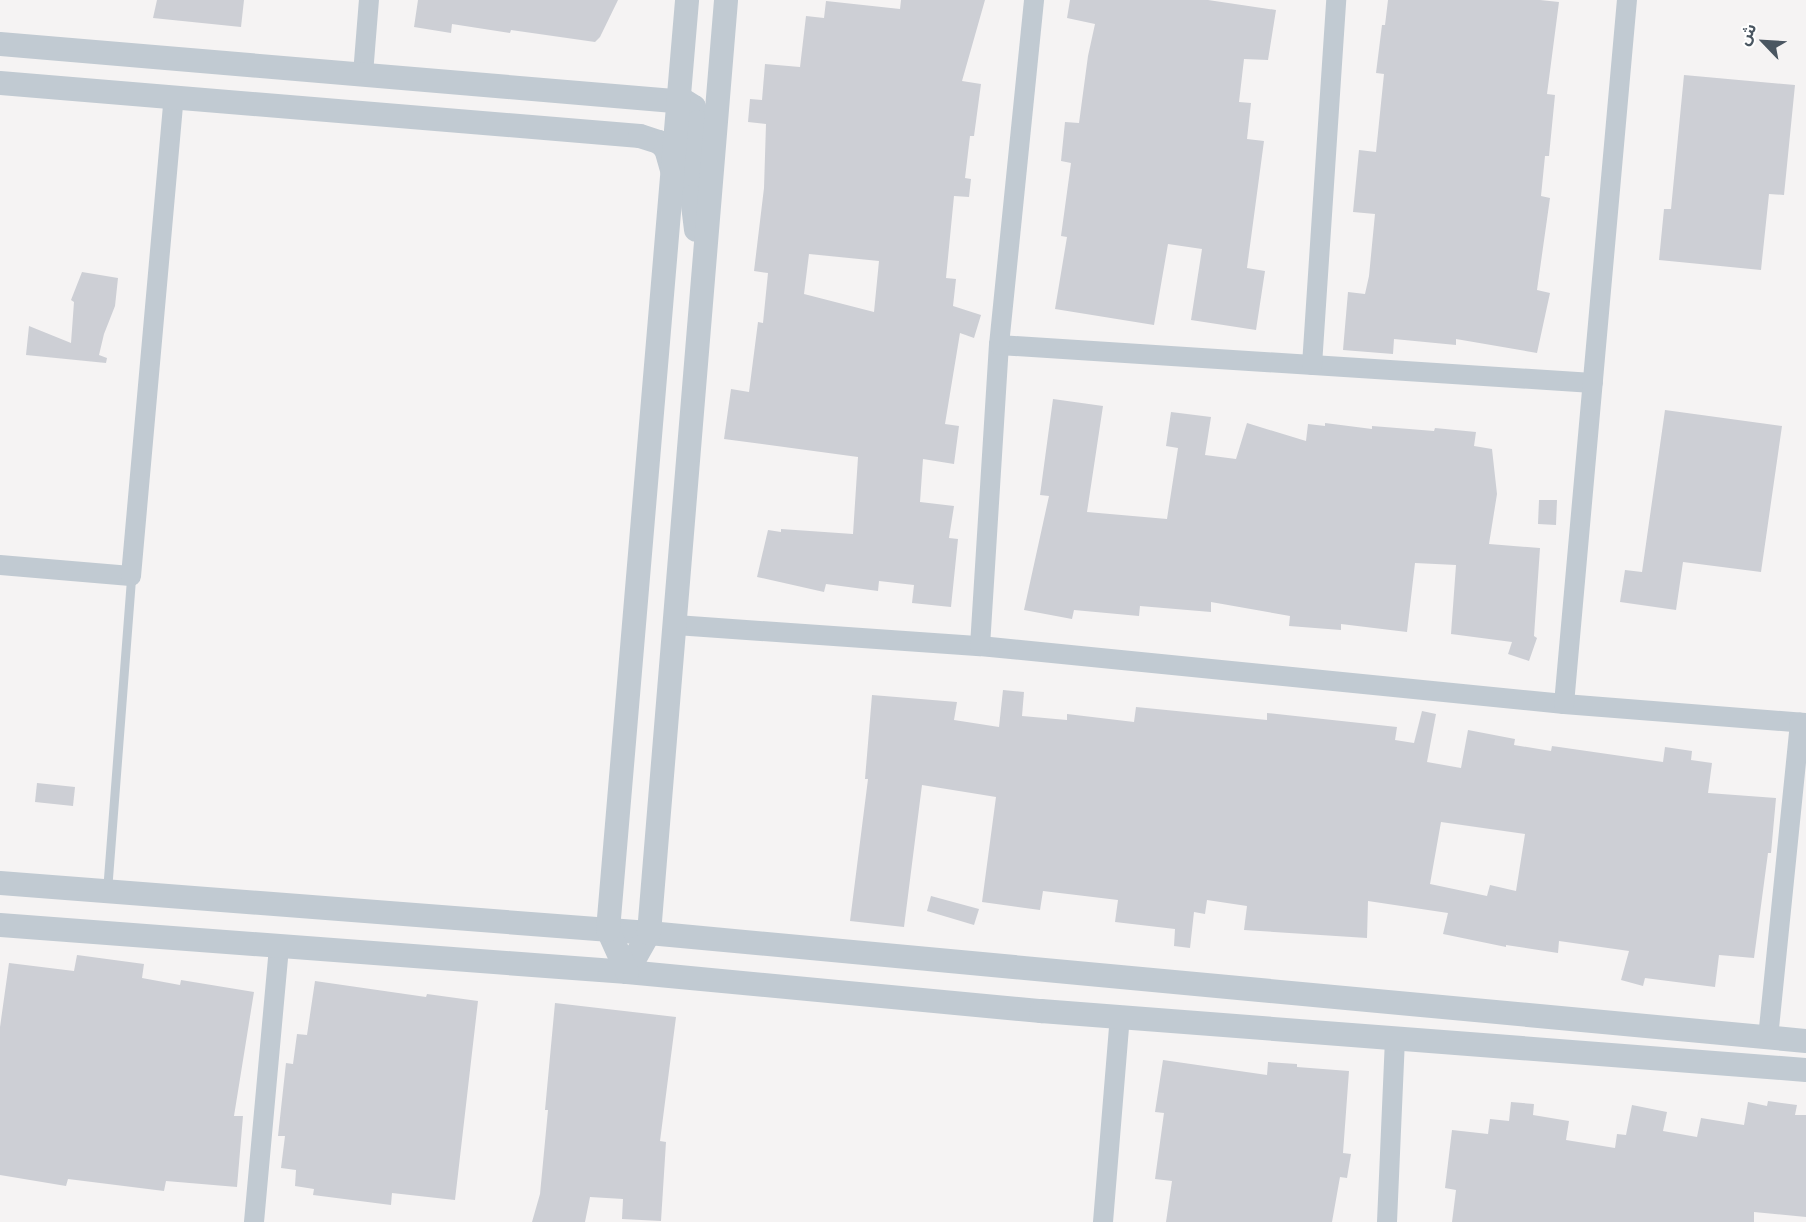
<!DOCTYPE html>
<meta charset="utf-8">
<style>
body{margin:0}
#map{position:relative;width:1806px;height:1222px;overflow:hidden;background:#f5f3f3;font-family:"Space Grotesk","Noto Sans Arabic",sans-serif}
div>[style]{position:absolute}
.building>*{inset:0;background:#cdcfd5}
.service>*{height:9px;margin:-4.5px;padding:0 4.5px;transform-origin:4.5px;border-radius:4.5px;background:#c1cad2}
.minor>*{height:20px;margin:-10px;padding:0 10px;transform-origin:10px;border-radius:10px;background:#c1cad2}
.tertiary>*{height:24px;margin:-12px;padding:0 12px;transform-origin:12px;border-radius:12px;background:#c1cad2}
span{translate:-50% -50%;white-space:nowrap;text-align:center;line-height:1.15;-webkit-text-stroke:5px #fff;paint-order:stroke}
.north{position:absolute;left:1734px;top:12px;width:60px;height:60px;-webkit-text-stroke:4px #fff;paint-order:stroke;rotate:295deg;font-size:16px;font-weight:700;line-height:24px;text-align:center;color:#4a5661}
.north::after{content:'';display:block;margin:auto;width:21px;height:27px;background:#4a5661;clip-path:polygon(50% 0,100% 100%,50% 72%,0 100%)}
</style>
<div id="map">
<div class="building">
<i style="clip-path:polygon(157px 0,244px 0,241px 27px,153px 18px)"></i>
<i style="clip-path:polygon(418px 0,618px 0,600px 37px,595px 42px,511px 30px,510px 33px,452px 24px,451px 33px,414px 27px)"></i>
<i style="clip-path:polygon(evenodd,901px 0,985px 0,962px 81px,981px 84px,974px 136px,970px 136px,965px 178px,971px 179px,969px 197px,954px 196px,946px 278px,956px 279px,953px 306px,981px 315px,974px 338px,960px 333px,945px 424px,959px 426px,954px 464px,923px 459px,920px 502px,954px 506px,949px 538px,958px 539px,951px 607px,912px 603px,914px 585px,879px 581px,878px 591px,826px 584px,824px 592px,757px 577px,768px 530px,781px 532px,781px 529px,853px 534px,858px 457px,724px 439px,731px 389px,749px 392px,758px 322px,763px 323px,768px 273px,754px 271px,764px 188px,766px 124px,748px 122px,750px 99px,762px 100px,765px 64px,800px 67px,806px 16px,824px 18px,826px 1px,900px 9px,901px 0,809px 254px,879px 261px,874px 312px,804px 294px,809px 254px)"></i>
<i style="clip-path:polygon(1070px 0,1208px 0,1276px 10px,1268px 60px,1244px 59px,1239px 102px,1251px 103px,1247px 139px,1264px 141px,1247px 268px,1265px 271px,1256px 330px,1191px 320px,1202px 249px,1168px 244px,1154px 325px,1055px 309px,1067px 237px,1061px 236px,1071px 163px,1061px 161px,1065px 122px,1079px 123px,1088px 56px,1095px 24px,1067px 18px)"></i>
<i style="clip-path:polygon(1388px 0,1540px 0,1559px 2px,1547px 94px,1555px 95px,1549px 156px,1545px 156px,1541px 196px,1550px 198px,1537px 290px,1550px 293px,1537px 353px,1456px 339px,1456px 345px,1394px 339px,1393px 354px,1343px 350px,1348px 292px,1365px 294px,1369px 276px,1375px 214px,1353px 212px,1359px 150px,1376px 152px,1384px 74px,1376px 73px,1382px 25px,1385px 25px)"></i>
<i style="clip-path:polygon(1684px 75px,1795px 85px,1784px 195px,1769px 194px,1761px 270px,1659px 260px,1664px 209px,1671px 209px)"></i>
<i style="clip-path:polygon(82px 272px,118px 278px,115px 306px,104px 334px,99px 355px,107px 358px,106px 363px,26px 355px,29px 326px,71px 343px,74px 302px,71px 300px)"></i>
<i style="clip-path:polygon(1053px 399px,1103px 406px,1087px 512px,1167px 519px,1178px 448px,1166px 446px,1171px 412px,1211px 417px,1205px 455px,1236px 459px,1247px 423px,1306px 441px,1308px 424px,1325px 426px,1325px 423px,1372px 429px,1372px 426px,1434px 431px,1435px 428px,1476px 432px,1474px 446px,1492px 449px,1497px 494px,1489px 544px,1540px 548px,1534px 636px,1537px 638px,1529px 661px,1508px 654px,1512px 642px,1451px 634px,1456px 565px,1415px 563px,1407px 632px,1341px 624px,1341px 630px,1289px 626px,1290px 616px,1211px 602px,1211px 612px,1140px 606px,1139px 616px,1074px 610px,1072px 619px,1024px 610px,1049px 496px,1040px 495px)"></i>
<i style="clip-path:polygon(1665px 410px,1782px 426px,1761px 572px,1683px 562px,1676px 610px,1620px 602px,1625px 570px,1642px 572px)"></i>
<i style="clip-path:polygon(1539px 500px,1557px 500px,1556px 525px,1538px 524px)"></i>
<i style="clip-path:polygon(evenodd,1003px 690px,1024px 692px,1022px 716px,1067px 720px,1067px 714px,1134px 722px,1136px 707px,1267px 720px,1267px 713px,1397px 727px,1395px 740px,1414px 743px,1422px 711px,1436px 714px,1427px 762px,1461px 768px,1468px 730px,1515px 739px,1514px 745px,1551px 751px,1552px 746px,1663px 762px,1665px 747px,1692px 751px,1691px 760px,1712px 763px,1708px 793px,1776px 798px,1771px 853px,1768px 853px,1754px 958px,1719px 955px,1715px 987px,1645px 978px,1643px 986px,1621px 980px,1629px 951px,1559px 941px,1558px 953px,1506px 945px,1506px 947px,1443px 934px,1448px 913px,1368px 901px,1367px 938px,1244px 930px,1247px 906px,1207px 900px,1205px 914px,1194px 912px,1190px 948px,1174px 946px,1175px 929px,1115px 922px,1118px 900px,1043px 891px,1040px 910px,982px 902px,996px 797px,922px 785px,904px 927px,850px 921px,868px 779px,865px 779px,872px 695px,957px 702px,954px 720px,999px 727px,1003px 690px,1441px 822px,1525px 834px,1516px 891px,1490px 885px,1487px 896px,1430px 884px,1441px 822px)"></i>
<i style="clip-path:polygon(37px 783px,75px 787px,73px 806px,35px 802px)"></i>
<i style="clip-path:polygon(931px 896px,979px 909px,974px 925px,927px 911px)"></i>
<i style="clip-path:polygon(77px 955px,144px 964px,142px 978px,180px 985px,181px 980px,254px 992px,234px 1116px,243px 1116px,237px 1187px,166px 1181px,164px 1191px,68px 1179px,66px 1186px,0 1175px,0 1027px,9px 963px,74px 971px)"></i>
<i style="clip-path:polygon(315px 981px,426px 997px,427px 994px,478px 1001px,455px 1200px,392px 1193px,391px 1205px,313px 1195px,314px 1189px,295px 1186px,296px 1170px,281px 1168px,285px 1136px,278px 1136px,286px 1063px,293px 1064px,297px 1034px,307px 1035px)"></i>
<i style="clip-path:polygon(555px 1003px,676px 1017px,660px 1141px,666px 1142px,661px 1221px,622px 1219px,623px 1199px,590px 1197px,585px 1222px,532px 1222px,540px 1194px,548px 1110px,545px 1110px)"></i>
<i style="clip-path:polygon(1163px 1060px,1267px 1075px,1268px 1062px,1297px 1064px,1297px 1067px,1349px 1071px,1343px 1153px,1351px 1154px,1347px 1178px,1340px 1177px,1332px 1222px,1166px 1222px,1172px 1181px,1155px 1179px,1164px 1113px,1155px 1112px)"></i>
<i style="clip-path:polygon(1768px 1101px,1797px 1105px,1795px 1115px,1806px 1115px,1806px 1217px,1754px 1212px,1754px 1222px,1452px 1222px,1456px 1190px,1445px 1188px,1452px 1130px,1488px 1134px,1490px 1119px,1509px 1121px,1511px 1102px,1534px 1104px,1533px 1115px,1569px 1121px,1566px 1140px,1615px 1148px,1617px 1134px,1626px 1135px,1632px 1105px,1667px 1112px,1663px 1131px,1697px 1137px,1701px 1118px,1744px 1125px,1748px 1102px,1767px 1106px)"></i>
</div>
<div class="service">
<i style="left:107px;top:891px;width:316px;rotate:-85.6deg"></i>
</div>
<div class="minor">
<i style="left:363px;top:74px;width:74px;rotate:-85.4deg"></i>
<i style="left:999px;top:345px;width:595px;rotate:3.66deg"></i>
<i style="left:1312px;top:365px;width:366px;rotate:-86.2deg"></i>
<i style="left:0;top:565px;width:131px;rotate:4.8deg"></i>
<i style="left:131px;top:576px;width:480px;rotate:-84.9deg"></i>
<i style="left:676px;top:625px;width:305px;rotate:4deg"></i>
<i style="left:980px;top:646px;width:587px;rotate:5.67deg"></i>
<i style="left:1564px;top:704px;width:243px;rotate:4.5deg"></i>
<i style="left:980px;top:646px;width:302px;rotate:-86.4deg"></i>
<i style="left:999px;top:345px;width:347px;rotate:-84.2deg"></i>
<i style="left:1564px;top:704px;width:707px;rotate:-84.89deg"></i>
<i style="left:1768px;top:1038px;width:317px;rotate:-84.2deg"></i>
<i style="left:254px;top:1222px;width:276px;rotate:-84.8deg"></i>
<i style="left:1103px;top:1222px;width:206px;rotate:-85.3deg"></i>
<i style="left:1387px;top:1222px;width:184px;rotate:-87.5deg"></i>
</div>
<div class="tertiary">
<i style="left:0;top:44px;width:688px;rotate:4.83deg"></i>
<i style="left:686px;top:102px;width:9px;rotate:32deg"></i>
<i style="left:694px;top:107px;width:16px;rotate:75deg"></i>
<i style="left:698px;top:122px;width:75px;rotate:94.6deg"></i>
<i style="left:692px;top:197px;width:33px;rotate:83deg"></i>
<i style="left:0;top:83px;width:642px;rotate:4.73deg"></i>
<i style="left:640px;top:136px;width:20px;rotate:18deg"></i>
<i style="left:659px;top:142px;width:10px;rotate:45deg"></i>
<i style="left:666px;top:149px;width:22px;rotate:74deg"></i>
<i style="left:0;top:883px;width:651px;rotate:4.41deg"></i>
<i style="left:649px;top:933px;width:1162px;rotate:5.33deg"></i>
<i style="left:0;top:925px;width:629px;rotate:4.29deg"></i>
<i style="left:627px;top:972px;width:416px;rotate:5.4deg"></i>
<i style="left:1041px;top:1011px;width:767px;rotate:4.41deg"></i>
<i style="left:627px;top:972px;width:45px;rotate:-60.6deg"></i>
<i style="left:649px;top:933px;width:936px;rotate:-85.28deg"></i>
<i style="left:627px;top:972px;width:46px;rotate:-114.3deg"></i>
<i style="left:608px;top:930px;width:933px;rotate:-85.14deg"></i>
</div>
<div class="north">ش</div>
</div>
